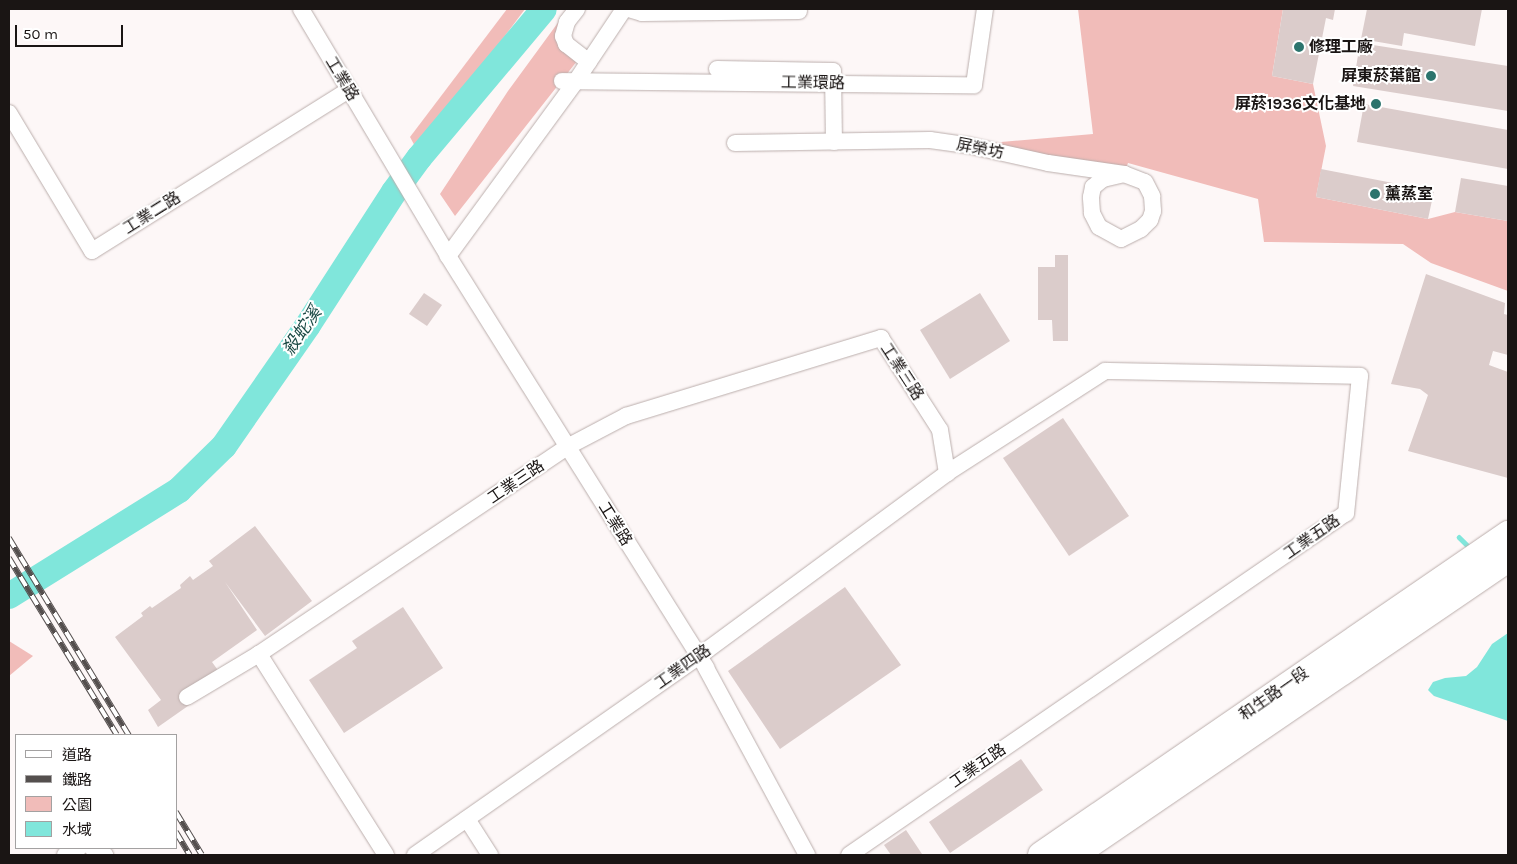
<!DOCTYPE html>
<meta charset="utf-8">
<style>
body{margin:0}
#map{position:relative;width:1517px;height:864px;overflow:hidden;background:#fdf7f7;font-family:Karla,"Noto Sans TC",sans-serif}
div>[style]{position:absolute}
.green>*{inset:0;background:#f1bcb9}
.water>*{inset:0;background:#80e6db}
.stream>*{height:4.5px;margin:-2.25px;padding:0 2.25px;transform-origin:2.25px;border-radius:2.25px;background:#80e6db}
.river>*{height:26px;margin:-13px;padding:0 13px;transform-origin:13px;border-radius:13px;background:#80e6db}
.building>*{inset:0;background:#dbcccb}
.roads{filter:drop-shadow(0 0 1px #bbaeac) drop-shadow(0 0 1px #bbaeac)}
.street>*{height:16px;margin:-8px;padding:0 8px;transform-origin:8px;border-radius:8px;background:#fff}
.primary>*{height:26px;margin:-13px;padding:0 13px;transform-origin:13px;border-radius:13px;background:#fff}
.rail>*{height:5.5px;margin-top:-2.75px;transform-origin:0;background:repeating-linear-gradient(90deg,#fff 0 11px,#544f4e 0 22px);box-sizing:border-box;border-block:1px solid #544f4e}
.dots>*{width:14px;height:14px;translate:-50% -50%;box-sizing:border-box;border:2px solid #fff;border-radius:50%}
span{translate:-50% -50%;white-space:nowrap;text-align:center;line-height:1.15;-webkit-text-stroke:4px #fff;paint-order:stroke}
.poi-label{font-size:16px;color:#1a1514;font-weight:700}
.left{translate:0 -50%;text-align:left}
.right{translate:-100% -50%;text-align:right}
.street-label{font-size:16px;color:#1a1514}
.water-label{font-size:18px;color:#1a4944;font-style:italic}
.frame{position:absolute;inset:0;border:10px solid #1a1514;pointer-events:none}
.legend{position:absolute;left:15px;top:734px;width:162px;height:115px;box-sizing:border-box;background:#fff;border:1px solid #a3a1a1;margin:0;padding:6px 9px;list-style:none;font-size:15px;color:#1a1514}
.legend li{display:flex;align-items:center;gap:10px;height:25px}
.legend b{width:25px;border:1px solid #a3a1a1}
.scale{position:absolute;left:15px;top:25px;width:108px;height:22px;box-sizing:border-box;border:2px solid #1a1514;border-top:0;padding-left:6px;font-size:15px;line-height:18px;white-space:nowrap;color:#1a1514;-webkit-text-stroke:4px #fff;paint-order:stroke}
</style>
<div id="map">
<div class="green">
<i style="clip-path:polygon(507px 9px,525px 9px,418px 152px,410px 137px)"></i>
<i style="clip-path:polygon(568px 9px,563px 36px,581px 56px,455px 216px,440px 194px,508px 91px)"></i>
<i style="clip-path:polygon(1078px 9px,1283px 9px,1272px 76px,1313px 84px,1326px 146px,1316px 197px,1428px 219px,1455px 212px,1508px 221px,1508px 291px,1431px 263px,1403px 244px,1264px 242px,1258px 199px,1128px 163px,1124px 174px,967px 145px,1093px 134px)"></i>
<i style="clip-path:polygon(9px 641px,33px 656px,9px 676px)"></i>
</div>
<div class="water">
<i style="clip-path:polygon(1508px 633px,1508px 721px,1434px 696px,1428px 690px,1433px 682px,1445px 678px,1466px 676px,1477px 667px,1492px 644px)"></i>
</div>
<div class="stream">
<i style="left:1459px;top:537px;width:17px;rotate:45deg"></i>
</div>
<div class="river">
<i style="left:9px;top:596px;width:200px;rotate:-31.9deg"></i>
<i style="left:179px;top:490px;width:63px;rotate:-44.4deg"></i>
<i style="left:224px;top:446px;width:147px;rotate:-55.2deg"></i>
<i style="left:308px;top:325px;width:158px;rotate:-57.1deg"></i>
<i style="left:394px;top:192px;width:42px;rotate:-53.7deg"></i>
<i style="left:419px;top:158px;width:194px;rotate:-50deg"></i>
</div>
<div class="building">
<i style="clip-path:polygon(1283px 9px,1335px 9px,1333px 20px,1326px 18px,1313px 84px,1272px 76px)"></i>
<i style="clip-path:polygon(1367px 9px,1482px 9px,1475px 46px,1404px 33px,1402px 46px,1361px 39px)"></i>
<i style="clip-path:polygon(1360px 43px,1508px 66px,1508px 111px,1353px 86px)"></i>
<i style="clip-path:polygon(1364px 104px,1508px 130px,1508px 169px,1357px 142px)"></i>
<i style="clip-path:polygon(1321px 169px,1434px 191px,1428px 219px,1316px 197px)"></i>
<i style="clip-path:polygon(1461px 178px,1508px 186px,1508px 221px,1455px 212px)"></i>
<i style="clip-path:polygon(1055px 255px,1068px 255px,1068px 341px,1053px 341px,1052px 320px,1038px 320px,1038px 267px,1055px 267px)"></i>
<i style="clip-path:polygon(1426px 274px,1505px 303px,1504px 314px,1508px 315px,1508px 355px,1493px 351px,1489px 365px,1508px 372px,1508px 478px,1408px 451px,1428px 395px,1420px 389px,1391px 384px)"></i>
<i style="clip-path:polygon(424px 293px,442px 305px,427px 326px,409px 314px)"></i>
<i style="clip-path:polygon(980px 293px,1010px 341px,950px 379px,920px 330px)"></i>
<i style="clip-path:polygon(1063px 418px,1129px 516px,1069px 556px,1003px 458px)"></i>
<i style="clip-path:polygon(255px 526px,312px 601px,265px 636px,225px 582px,257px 630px,212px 662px,225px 680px,158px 727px,148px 710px,161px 700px,115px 637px,143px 616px,141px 613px,150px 606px,152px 608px,181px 588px,180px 585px,190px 576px,193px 580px,213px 566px,209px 561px)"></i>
<i style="clip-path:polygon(845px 587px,901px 665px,780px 749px,728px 671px)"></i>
<i style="clip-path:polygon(403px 607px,443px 668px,344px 733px,309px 680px,357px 648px,352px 641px)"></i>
<i style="clip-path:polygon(1021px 759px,1043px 790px,950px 853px,929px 822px)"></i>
<i style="clip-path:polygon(906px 830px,922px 854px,891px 855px,884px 845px)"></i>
</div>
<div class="roads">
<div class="street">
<i style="left:301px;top:9px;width:287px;rotate:59.2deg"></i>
<i style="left:448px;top:256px;width:486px;rotate:57.9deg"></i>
<i style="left:706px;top:668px;width:213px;rotate:61.6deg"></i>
<i style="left:577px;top:9px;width:16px;rotate:128deg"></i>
<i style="left:567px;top:22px;width:15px;rotate:106deg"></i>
<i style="left:563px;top:36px;width:9px;rotate:69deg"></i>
<i style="left:566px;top:44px;width:29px;rotate:38deg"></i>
<i style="left:629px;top:9px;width:14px;rotate:17deg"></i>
<i style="left:642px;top:13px;width:157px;rotate:-0.7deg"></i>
<i style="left:717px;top:69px;width:116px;rotate:1deg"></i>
<i style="left:833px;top:71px;width:71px;rotate:89.2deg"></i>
<i style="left:562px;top:81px;width:412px;rotate:0.6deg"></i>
<i style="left:974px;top:85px;width:77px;rotate:-81.8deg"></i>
<i style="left:9px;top:113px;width:161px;rotate:59deg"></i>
<i style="left:92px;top:251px;width:303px;rotate:-32.1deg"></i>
<i style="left:735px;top:143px;width:195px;rotate:-0.9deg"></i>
<i style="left:930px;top:140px;width:37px;rotate:8deg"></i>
<i style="left:967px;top:145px;width:83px;rotate:12.5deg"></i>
<i style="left:1048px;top:163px;width:77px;rotate:8.2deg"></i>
<i style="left:1124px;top:174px;width:22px;rotate:21deg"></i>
<i style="left:1145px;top:182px;width:16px;rotate:63deg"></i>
<i style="left:1152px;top:196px;width:15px;rotate:86deg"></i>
<i style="left:1153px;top:211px;width:9px;rotate:108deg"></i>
<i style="left:1150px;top:220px;width:13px;rotate:135deg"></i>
<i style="left:1141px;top:229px;width:22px;rotate:153deg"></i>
<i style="left:1121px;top:239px;width:25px;rotate:-151deg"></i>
<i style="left:1099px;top:227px;width:16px;rotate:-117deg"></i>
<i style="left:1092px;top:213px;width:16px;rotate:-94deg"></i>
<i style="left:1091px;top:197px;width:10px;rotate:-79deg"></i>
<i style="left:1093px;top:187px;width:13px;rotate:-39deg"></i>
<i style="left:1103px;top:179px;width:22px;rotate:-13deg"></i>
<i style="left:448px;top:256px;width:217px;rotate:-53.8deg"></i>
<i style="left:576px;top:81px;width:87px;rotate:-56.3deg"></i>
<i style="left:187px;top:697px;width:84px;rotate:-30.8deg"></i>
<i style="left:467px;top:819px;width:43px;rotate:57.4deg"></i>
<i style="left:92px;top:848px;width:15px;rotate:28deg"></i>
<i style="left:65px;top:855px;width:16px;rotate:-27deg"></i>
<i style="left:386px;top:855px;width:238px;rotate:-122.3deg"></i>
<i style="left:259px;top:654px;width:371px;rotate:-33.9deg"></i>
<i style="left:567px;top:447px;width:67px;rotate:-27.7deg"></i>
<i style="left:626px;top:416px;width:267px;rotate:-17deg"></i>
<i style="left:881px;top:338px;width:109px;rotate:57.3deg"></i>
<i style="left:940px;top:430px;width:44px;rotate:80.8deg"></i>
<i style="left:415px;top:855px;width:347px;rotate:-35deg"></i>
<i style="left:699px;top:656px;width:308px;rotate:-36.4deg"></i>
<i style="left:947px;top:473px;width:188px;rotate:-32.8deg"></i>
<i style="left:1105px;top:371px;width:255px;rotate:1.1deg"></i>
<i style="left:1360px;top:376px;width:138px;rotate:95.8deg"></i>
<i style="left:1346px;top:513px;width:603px;rotate:145.47deg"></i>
</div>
<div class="primary">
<i style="left:1041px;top:855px;width:567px;rotate:-34.5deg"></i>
<i style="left:1074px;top:855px;width:525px;rotate:-34.3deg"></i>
</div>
</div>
<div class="rail">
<i style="left:9px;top:538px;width:231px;rotate:58.7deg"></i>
<i style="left:9px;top:558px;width:207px;rotate:58.6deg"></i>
<i style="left:176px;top:812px;width:50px;rotate:58.8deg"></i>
<i style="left:176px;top:832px;width:27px;rotate:59deg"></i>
</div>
<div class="dots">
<i style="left:1299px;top:47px;background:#2c746d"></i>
<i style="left:1431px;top:76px;background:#2c746d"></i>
<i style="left:1376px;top:104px;background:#2c746d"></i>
<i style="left:1375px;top:194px;background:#2c746d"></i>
</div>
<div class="poi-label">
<span class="left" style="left:1309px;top:47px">修理工廠</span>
<span class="right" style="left:1421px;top:76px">屏東菸葉館</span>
<span class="right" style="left:1366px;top:104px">屏菸1936文化基地</span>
<span class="left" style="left:1385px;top:194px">薰蒸室</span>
</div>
<div class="street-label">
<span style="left:342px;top:79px;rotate:59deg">工業路</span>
<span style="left:813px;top:83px;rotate:1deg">工業環路</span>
<span style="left:980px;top:149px;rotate:11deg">屏榮坊</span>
<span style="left:152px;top:213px;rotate:-32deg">工業二路</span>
<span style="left:902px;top:372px;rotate:57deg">工業三路</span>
<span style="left:516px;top:482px;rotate:-34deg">工業三路</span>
<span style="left:615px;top:524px;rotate:58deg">工業路</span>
<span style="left:1312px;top:537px;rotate:-35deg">工業五路</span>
<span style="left:683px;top:667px;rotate:-35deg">工業四路</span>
<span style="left:1274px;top:694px;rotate:-35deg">和生路一段</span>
<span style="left:978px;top:766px;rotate:-35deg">工業五路</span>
</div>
<div class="water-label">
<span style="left:302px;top:331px;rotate:-56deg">殺蛇溪</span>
</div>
<div class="frame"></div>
<ul class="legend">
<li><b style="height:6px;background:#fff"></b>道路</li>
<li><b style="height:6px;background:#544f4e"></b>鐵路</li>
<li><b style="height:14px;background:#f1bcb9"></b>公園</li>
<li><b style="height:14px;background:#80e6db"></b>水域</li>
</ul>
<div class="scale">50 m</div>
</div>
